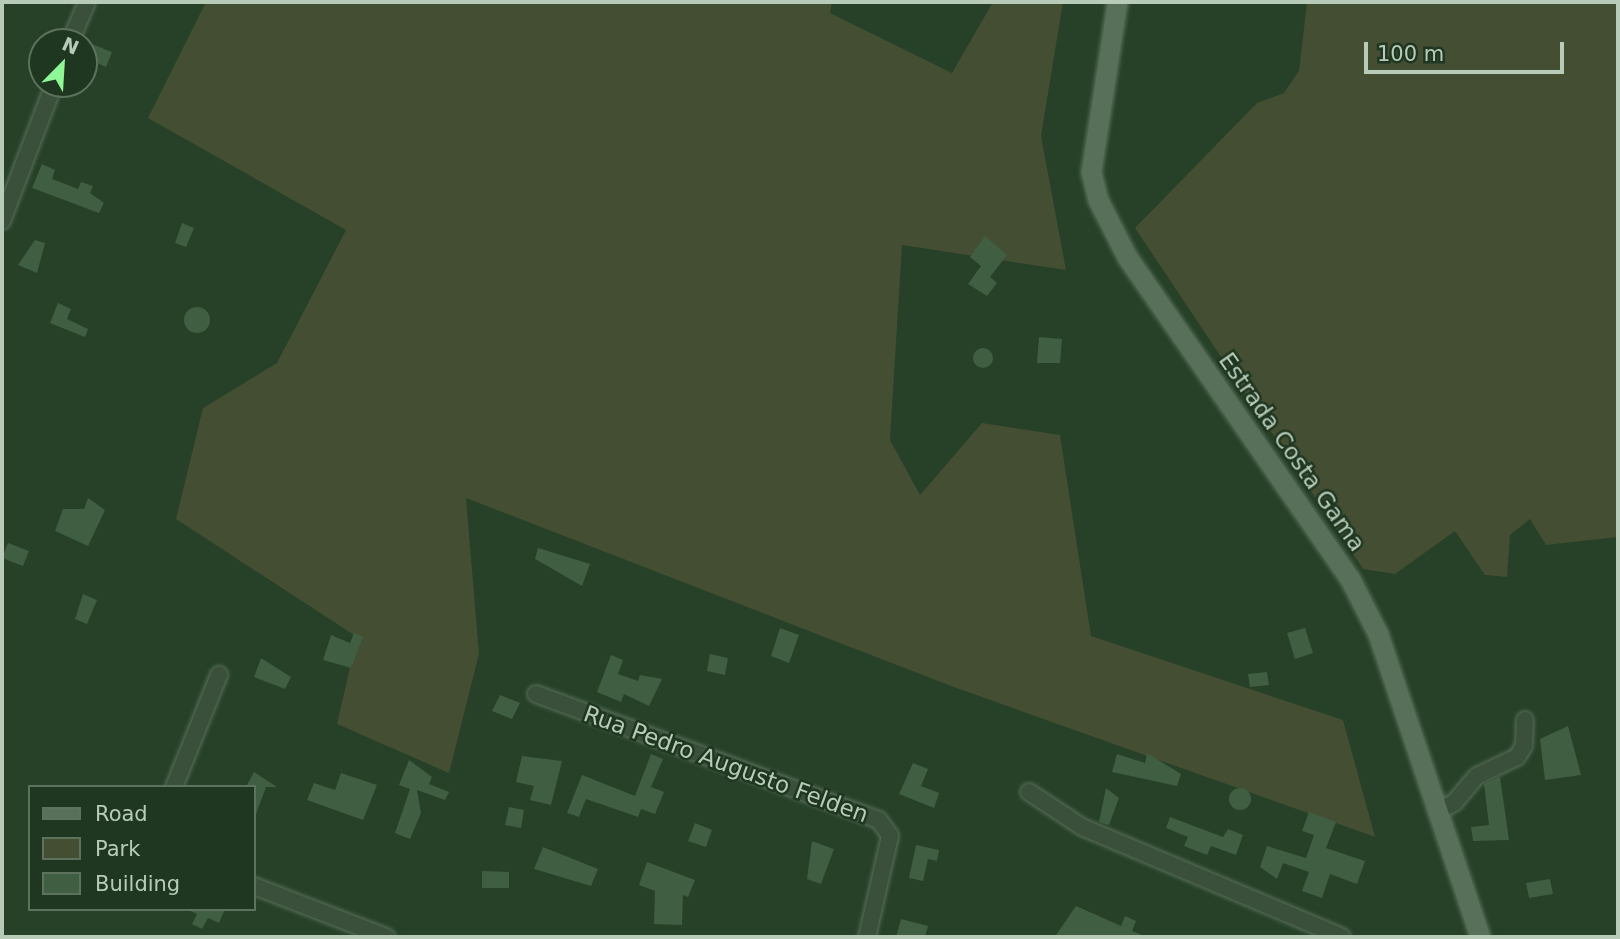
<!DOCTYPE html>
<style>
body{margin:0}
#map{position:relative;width:1620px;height:939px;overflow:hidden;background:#264127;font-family:"DejaVu Sans",sans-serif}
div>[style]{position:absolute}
.green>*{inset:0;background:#444e33}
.building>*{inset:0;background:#405e41}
.round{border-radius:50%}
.roads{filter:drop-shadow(0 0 2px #586e59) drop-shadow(0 0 2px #586e59)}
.minor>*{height:16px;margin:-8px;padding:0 8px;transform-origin:8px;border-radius:8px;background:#3a503b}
.major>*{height:19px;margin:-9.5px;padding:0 9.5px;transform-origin:9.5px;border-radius:9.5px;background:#587059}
span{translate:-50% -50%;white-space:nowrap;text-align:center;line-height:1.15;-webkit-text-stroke:5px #1f3620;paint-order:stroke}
.street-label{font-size:23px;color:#b7cbb8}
.frame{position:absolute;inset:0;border:4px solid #b7cbb8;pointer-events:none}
.legend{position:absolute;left:28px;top:785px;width:228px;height:126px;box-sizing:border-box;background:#1f3620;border:2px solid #5c725d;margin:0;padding:9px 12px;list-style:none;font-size:21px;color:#b7cbb8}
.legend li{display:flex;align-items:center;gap:14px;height:35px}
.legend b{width:35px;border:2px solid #5c725d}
.north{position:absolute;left:28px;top:28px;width:70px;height:70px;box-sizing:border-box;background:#1f3620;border:2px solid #5c725d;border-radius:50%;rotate:24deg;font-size:19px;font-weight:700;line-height:28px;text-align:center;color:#b7cbb8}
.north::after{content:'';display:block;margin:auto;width:24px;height:32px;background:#8ff796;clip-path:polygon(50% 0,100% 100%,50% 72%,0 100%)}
.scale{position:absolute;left:1364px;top:42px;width:200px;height:32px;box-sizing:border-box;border:4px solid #b7cbb8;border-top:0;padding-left:9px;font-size:21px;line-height:24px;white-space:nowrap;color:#b7cbb8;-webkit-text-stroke:5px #1f3620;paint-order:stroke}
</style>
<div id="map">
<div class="green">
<i style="clip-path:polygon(206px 2px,832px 2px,830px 13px,952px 73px,993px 2px,1063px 2px,1041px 136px,1066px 270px,902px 245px,890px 440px,920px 495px,982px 423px,1060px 435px,1091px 636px,1343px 720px,1375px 837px,951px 686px,466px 498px,479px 654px,449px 773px,337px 724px,357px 637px,176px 519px,203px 408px,277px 363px,346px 230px,148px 118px)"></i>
<i style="clip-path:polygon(1307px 2px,1618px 2px,1618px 537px,1546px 545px,1530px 519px,1510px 535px,1507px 577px,1485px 575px,1455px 531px,1395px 574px,1363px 569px,1135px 228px,1257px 103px,1284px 93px,1299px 71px)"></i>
</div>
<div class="building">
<i style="clip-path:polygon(89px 43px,112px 52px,106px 67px,97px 63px,93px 75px,84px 72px)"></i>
<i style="clip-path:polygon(42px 164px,55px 170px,52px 179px,78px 189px,81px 182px,93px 186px,90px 193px,104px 203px,99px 213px,32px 188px)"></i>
<i style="clip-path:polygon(182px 223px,194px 228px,186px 247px,175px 243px)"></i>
<i style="clip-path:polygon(985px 236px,1007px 255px,990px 277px,997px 283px,987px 296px,968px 284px,981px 266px,970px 257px)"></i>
<i style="clip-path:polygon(35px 240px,45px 243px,37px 273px,18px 265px)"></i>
<i style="clip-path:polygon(58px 303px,71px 309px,67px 319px,88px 329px,85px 337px,50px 323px)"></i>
<i class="round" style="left:184px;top:307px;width:26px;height:26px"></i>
<i style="clip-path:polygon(1039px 337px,1062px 339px,1060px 363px,1037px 363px)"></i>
<i class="round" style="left:973px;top:348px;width:20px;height:20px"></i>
<i style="clip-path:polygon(88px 498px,105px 510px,88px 546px,55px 531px,63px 509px,84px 509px)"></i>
<i style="clip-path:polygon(8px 543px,29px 551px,23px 566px,2px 558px)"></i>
<i style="clip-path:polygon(538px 548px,590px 564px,582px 586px,535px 559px)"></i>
<i style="clip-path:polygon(83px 594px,97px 600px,87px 624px,75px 619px)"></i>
<i style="clip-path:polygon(780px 628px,799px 635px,789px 663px,771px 656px)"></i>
<i style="clip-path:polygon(1305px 628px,1313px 653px,1295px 659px,1287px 633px)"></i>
<i style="clip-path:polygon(354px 633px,363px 637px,351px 668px,323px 660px,331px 635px,350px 643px)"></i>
<i style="clip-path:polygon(710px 654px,728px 658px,725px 675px,707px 671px)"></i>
<i style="clip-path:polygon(611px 655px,623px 660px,618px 674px,638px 681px,640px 675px,662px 679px,649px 706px,624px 694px,621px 702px,597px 692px)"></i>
<i style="clip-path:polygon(261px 658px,291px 677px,285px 689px,254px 677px)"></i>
<i style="clip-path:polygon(1267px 672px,1269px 685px,1250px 687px,1248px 674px)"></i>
<i style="clip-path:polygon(500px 695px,520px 703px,512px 719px,492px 711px)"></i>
<i style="clip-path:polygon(1568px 726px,1581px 775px,1545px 780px,1540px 739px)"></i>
<i style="clip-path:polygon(1147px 753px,1181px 774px,1177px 786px,1112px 772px,1117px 754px,1145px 763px)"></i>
<i style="clip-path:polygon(651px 754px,663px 759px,651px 787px,664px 792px,655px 814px,641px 809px,638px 817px,586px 799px,579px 817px,567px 813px,582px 775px,635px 796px)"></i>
<i style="clip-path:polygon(522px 756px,562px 761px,551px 805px,530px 800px,534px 786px,516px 782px)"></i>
<i style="clip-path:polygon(409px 760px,432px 777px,429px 784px,449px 792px,445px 800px,417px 790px,421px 813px,410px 839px,395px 833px,410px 789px,399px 785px)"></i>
<i style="clip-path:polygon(913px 763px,928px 769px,921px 786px,939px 793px,934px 808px,899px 794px)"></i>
<i style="clip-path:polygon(254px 772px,277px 787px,266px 787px,255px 817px,254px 787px,246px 787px)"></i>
<i style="clip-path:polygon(341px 773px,377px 785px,363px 820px,307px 800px,314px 783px,335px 790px)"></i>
<i style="clip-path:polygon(1500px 777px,1509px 840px,1473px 841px,1471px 827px,1489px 825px,1484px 784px)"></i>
<i class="round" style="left:1229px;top:788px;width:22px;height:22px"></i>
<i style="clip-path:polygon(1106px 788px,1119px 798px,1109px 825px,1099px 822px)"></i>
<i style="clip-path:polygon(509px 807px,524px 810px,521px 828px,505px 825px)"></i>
<i style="clip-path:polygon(1309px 812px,1336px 822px,1326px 848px,1365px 861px,1357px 884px,1330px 874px,1322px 898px,1302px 891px,1309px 872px,1283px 863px,1277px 879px,1260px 867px,1267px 846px,1306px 858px,1314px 835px,1302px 831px)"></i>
<i style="clip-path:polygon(1170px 817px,1223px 837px,1228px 829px,1243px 835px,1236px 855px,1211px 846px,1207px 855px,1184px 846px,1188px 837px,1166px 828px)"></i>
<i style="clip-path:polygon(695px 823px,712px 830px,706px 847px,688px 841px)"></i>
<i style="clip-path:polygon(812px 841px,834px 849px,821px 884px,807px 879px)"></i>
<i style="clip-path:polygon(916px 845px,939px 850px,937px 861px,928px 859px,923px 881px,909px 878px)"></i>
<i style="clip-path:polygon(543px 847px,598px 869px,591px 886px,534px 869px)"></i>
<i style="clip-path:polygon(647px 862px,695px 880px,688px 897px,683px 895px,682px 925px,654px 924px,655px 891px,639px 885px)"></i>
<i style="clip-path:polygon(482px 871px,509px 872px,509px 888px,482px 888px)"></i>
<i style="clip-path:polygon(1550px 879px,1553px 894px,1529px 898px,1526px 883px)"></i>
<i style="clip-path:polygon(1076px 906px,1121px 926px,1125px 916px,1136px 921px,1132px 931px,1147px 937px,1056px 935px)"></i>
<i style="clip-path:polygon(186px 909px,225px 909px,219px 923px,208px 918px,202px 929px,192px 924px,197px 914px)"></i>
<i style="clip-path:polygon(901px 919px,928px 926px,925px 937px,896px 937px)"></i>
</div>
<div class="roads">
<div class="minor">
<i style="left:70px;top:42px;width:43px;rotate:-67deg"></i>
<i style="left:2px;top:221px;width:147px;rotate:-69.2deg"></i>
<i style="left:536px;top:694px;width:365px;rotate:20.2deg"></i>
<i style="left:879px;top:820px;width:19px;rotate:55deg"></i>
<i style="left:890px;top:836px;width:104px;rotate:102.8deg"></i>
<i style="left:174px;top:787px;width:121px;rotate:-68.1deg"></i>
<i style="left:1029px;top:792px;width:64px;rotate:33.4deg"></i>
<i style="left:1082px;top:827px;width:282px;rotate:22.9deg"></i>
<i style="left:1438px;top:811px;width:18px;rotate:-27deg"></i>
<i style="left:1454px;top:803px;width:35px;rotate:-50deg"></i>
<i style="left:1477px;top:776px;width:44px;rotate:-25.4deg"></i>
<i style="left:1517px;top:757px;width:13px;rotate:-58deg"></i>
<i style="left:1524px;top:746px;width:26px;rotate:-88deg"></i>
<i style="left:254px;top:886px;width:142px;rotate:21.1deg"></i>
</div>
<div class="major">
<i style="left:1117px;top:2px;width:172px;rotate:98.7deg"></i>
<i style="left:1091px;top:172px;width:29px;rotate:76deg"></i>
<i style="left:1098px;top:200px;width:64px;rotate:63deg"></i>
<i style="left:1127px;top:257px;width:392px;rotate:55.3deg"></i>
<i style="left:1350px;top:579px;width:62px;rotate:63deg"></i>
<i style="left:1378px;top:634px;width:320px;rotate:71.4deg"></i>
</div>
</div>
<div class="street-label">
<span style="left:1292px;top:452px;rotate:55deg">Estrada Costa Gama</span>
<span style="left:726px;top:764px;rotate:20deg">Rua Pedro Augusto Felden</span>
</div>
<div class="frame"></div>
<ul class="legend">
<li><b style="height:9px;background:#587059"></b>Road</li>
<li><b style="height:19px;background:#444e33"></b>Park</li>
<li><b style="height:19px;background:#405e41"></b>Building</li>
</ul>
<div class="north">N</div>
<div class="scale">100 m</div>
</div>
